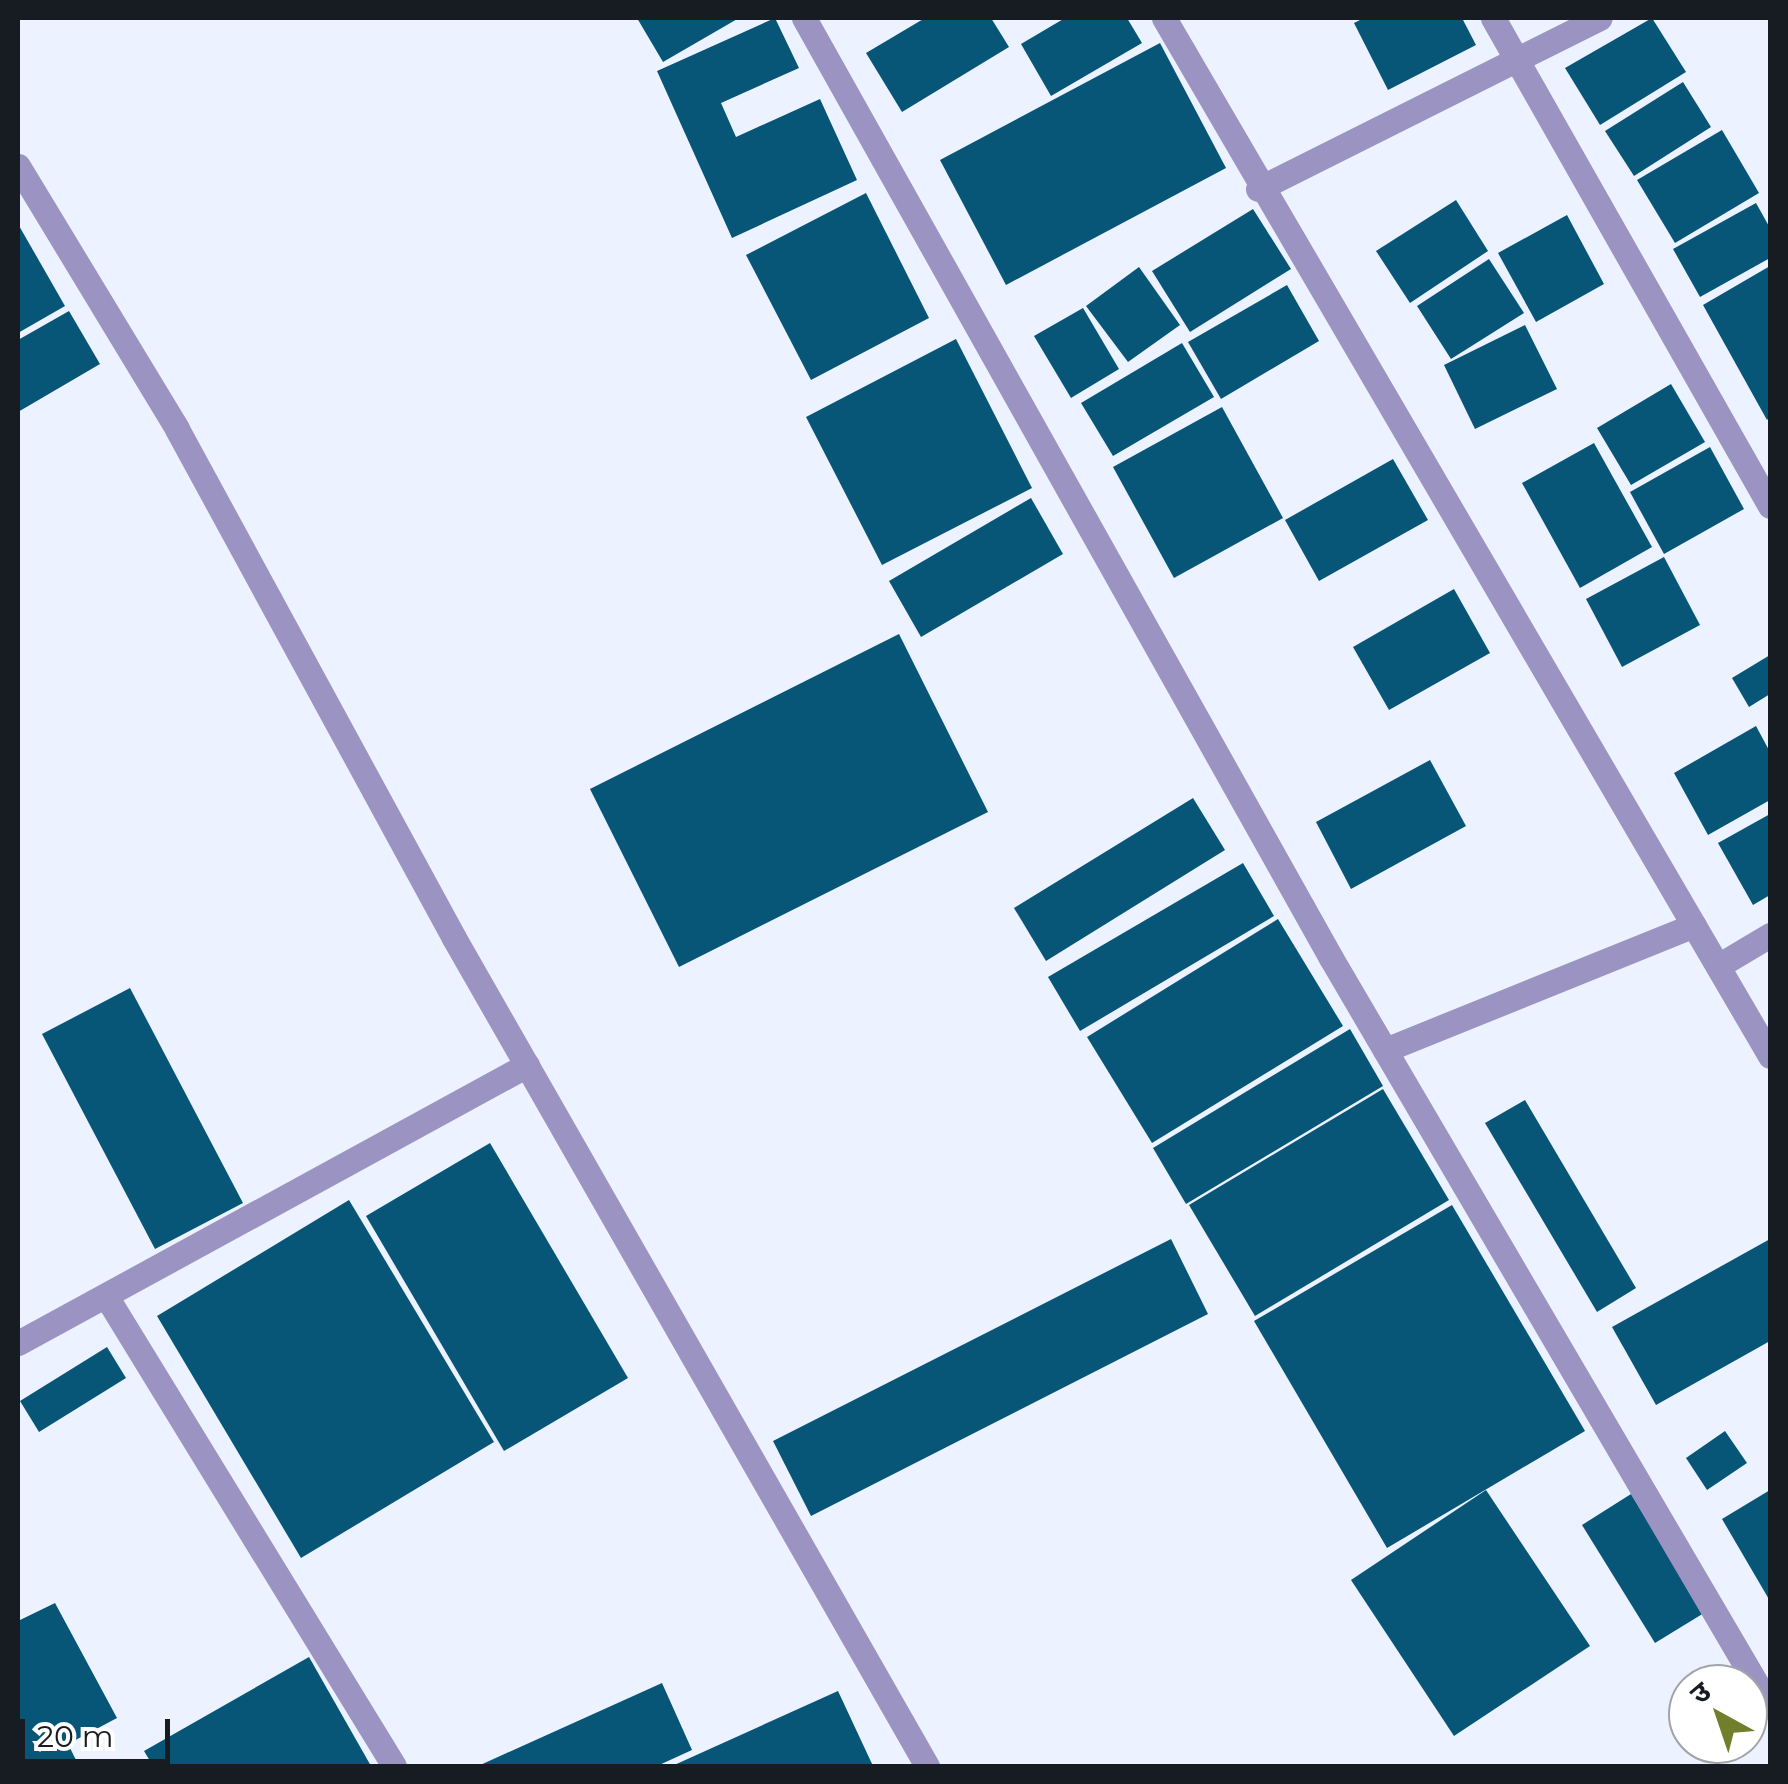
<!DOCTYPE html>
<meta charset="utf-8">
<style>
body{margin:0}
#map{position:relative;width:1788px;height:1784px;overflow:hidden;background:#ecf2ff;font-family:Montserrat,"Noto Sans Devanagari",sans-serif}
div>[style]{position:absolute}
.building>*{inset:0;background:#075677}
.minor>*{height:25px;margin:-12.5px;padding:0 12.5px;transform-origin:12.5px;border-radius:12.5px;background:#9b93c1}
span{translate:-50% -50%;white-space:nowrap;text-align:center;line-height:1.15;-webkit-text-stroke:10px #fff;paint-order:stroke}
.frame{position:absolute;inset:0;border:20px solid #171b22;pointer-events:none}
.north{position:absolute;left:1668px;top:1664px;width:100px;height:100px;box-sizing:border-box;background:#fff;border:2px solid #a2a4a7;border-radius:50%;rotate:320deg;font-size:28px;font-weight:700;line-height:40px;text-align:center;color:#171b22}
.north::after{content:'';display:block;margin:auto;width:35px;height:45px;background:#717f2c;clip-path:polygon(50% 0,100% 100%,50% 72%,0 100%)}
.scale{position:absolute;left:20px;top:1719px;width:150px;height:45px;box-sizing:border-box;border:5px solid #171b22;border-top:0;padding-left:12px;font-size:30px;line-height:35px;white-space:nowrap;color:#171b22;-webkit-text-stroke:8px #fff;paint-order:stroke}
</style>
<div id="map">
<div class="building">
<i style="clip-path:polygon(637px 18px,739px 18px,663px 62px)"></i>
<i style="clip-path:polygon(775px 18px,799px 68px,721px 103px,736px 137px,820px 99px,857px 180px,732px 238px,657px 71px)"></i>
<i style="clip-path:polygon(925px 18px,991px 18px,1009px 47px,902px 112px,866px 53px)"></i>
<i style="clip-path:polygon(1065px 18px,1127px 18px,1142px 43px,1051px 96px,1021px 44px)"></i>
<i style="clip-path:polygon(1364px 18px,1462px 18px,1476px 45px,1388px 90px,1354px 23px)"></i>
<i style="clip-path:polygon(1652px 18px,1686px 72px,1600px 125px,1565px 68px)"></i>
<i style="clip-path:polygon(1160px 43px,1226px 168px,1006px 285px,940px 160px)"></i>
<i style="clip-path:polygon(1683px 82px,1711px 127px,1634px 176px,1605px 131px)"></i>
<i style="clip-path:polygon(1722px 130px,1759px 193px,1675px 243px,1637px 180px)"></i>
<i style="clip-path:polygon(866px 193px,929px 318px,811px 380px,746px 255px)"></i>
<i style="clip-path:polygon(1456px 200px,1488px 251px,1410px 303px,1376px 251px)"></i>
<i style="clip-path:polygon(1756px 203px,1770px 228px,1770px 258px,1700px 297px,1673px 249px)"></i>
<i style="clip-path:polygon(1253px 209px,1291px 269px,1190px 332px,1152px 271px)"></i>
<i style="clip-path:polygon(1567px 215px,1604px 284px,1536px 322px,1498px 253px)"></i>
<i style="clip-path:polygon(18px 224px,65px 306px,18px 333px)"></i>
<i style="clip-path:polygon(1489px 259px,1524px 313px,1451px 359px,1417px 306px)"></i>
<i style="clip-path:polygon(1770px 266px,1770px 417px,1767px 420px,1703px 305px)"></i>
<i style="clip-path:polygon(1139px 267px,1180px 325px,1128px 362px,1086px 306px)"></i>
<i style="clip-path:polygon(1287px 285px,1319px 341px,1221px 399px,1188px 342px)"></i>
<i style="clip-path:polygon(1083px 308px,1119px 369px,1071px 398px,1034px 336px)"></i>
<i style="clip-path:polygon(69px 311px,100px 364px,18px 412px,18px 340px)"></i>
<i style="clip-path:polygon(1525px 325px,1557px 389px,1475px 429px,1444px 365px)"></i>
<i style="clip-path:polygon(956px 339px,1032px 488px,882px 565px,806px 417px)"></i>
<i style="clip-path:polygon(1182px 343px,1214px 397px,1113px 456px,1081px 403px)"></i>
<i style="clip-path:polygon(1671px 384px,1705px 442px,1631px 485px,1597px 428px)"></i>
<i style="clip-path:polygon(1222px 407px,1283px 518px,1174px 578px,1113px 467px)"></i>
<i style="clip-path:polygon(1594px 443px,1652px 547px,1580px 588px,1522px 483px)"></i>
<i style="clip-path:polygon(1710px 447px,1744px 509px,1664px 554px,1630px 492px)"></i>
<i style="clip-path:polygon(1393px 459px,1428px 520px,1319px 581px,1285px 520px)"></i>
<i style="clip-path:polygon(1031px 498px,1063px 554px,921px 637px,889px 581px)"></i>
<i style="clip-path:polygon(1664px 557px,1700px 625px,1622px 667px,1586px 599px)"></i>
<i style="clip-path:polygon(1454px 589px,1490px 653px,1389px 710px,1353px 647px)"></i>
<i style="clip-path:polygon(899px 634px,988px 812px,679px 967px,590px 789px)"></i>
<i style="clip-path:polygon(1770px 655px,1770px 694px,1749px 707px,1732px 678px)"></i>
<i style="clip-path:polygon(1756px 726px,1770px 752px,1770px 800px,1708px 835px,1674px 773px)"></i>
<i style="clip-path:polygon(1430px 760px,1466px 826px,1351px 889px,1316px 822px)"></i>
<i style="clip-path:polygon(1193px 798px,1225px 850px,1046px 961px,1014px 908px)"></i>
<i style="clip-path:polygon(1770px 814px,1770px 895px,1753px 905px,1718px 843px)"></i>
<i style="clip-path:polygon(1243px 863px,1274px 916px,1080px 1031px,1048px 977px)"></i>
<i style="clip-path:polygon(1278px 919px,1343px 1026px,1152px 1143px,1087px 1037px)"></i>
<i style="clip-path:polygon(130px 988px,243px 1203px,155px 1249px,42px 1034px)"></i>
<i style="clip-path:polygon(1350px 1029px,1383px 1086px,1186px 1204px,1153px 1148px)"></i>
<i style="clip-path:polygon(1383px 1089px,1449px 1200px,1255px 1316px,1189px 1205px)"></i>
<i style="clip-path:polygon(1525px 1100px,1636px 1288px,1597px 1312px,1485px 1123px)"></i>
<i style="clip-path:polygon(490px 1143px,628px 1378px,504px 1451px,366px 1216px)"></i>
<i style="clip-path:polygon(349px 1200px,494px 1442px,301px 1558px,157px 1316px)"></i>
<i style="clip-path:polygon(1452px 1205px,1585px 1431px,1387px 1548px,1254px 1321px)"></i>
<i style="clip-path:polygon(1171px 1239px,1208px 1314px,811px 1516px,773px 1441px)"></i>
<i style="clip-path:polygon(1770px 1239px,1770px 1341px,1656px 1405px,1612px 1327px)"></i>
<i style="clip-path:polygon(107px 1347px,126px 1378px,39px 1432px,20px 1401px)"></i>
<i style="clip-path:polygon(1725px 1431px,1747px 1463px,1707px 1490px,1686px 1458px)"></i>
<i style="clip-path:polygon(1486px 1490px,1590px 1646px,1454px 1736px,1351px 1580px)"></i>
<i style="clip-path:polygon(1770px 1490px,1770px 1601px,1722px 1519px)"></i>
<i style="clip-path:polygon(1631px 1494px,1704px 1613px,1655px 1643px,1582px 1525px)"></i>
<i style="clip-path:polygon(55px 1603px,117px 1718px,68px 1744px,79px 1766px,18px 1766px,18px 1621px)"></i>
<i style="clip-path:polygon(309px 1657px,371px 1766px,153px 1766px,144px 1751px)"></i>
<i style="clip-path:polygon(662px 1683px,692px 1750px,657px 1766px,478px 1766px)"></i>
<i style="clip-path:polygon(838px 1691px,873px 1766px,672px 1766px)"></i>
</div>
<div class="minor">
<i style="left:804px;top:18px;width:1078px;rotate:60.72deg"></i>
<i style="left:1331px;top:958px;width:868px;rotate:59.62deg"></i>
<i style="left:1164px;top:18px;width:1202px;rotate:59.72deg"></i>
<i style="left:1493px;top:18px;width:561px;rotate:60.42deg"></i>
<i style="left:18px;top:166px;width:307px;rotate:58.8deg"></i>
<i style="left:177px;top:429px;width:579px;rotate:61.44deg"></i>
<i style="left:454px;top:938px;width:954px;rotate:60.26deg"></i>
<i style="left:1258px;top:189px;width:382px;rotate:-26.6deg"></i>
<i style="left:1718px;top:966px;width:61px;rotate:-30.8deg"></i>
<i style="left:1385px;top:1050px;width:333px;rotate:-22deg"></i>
<i style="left:106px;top:1296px;width:551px;rotate:58.5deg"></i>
<i style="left:18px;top:1343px;width:580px;rotate:-28.64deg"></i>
</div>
<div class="frame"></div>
<div class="north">उ</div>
<div class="scale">20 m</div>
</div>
